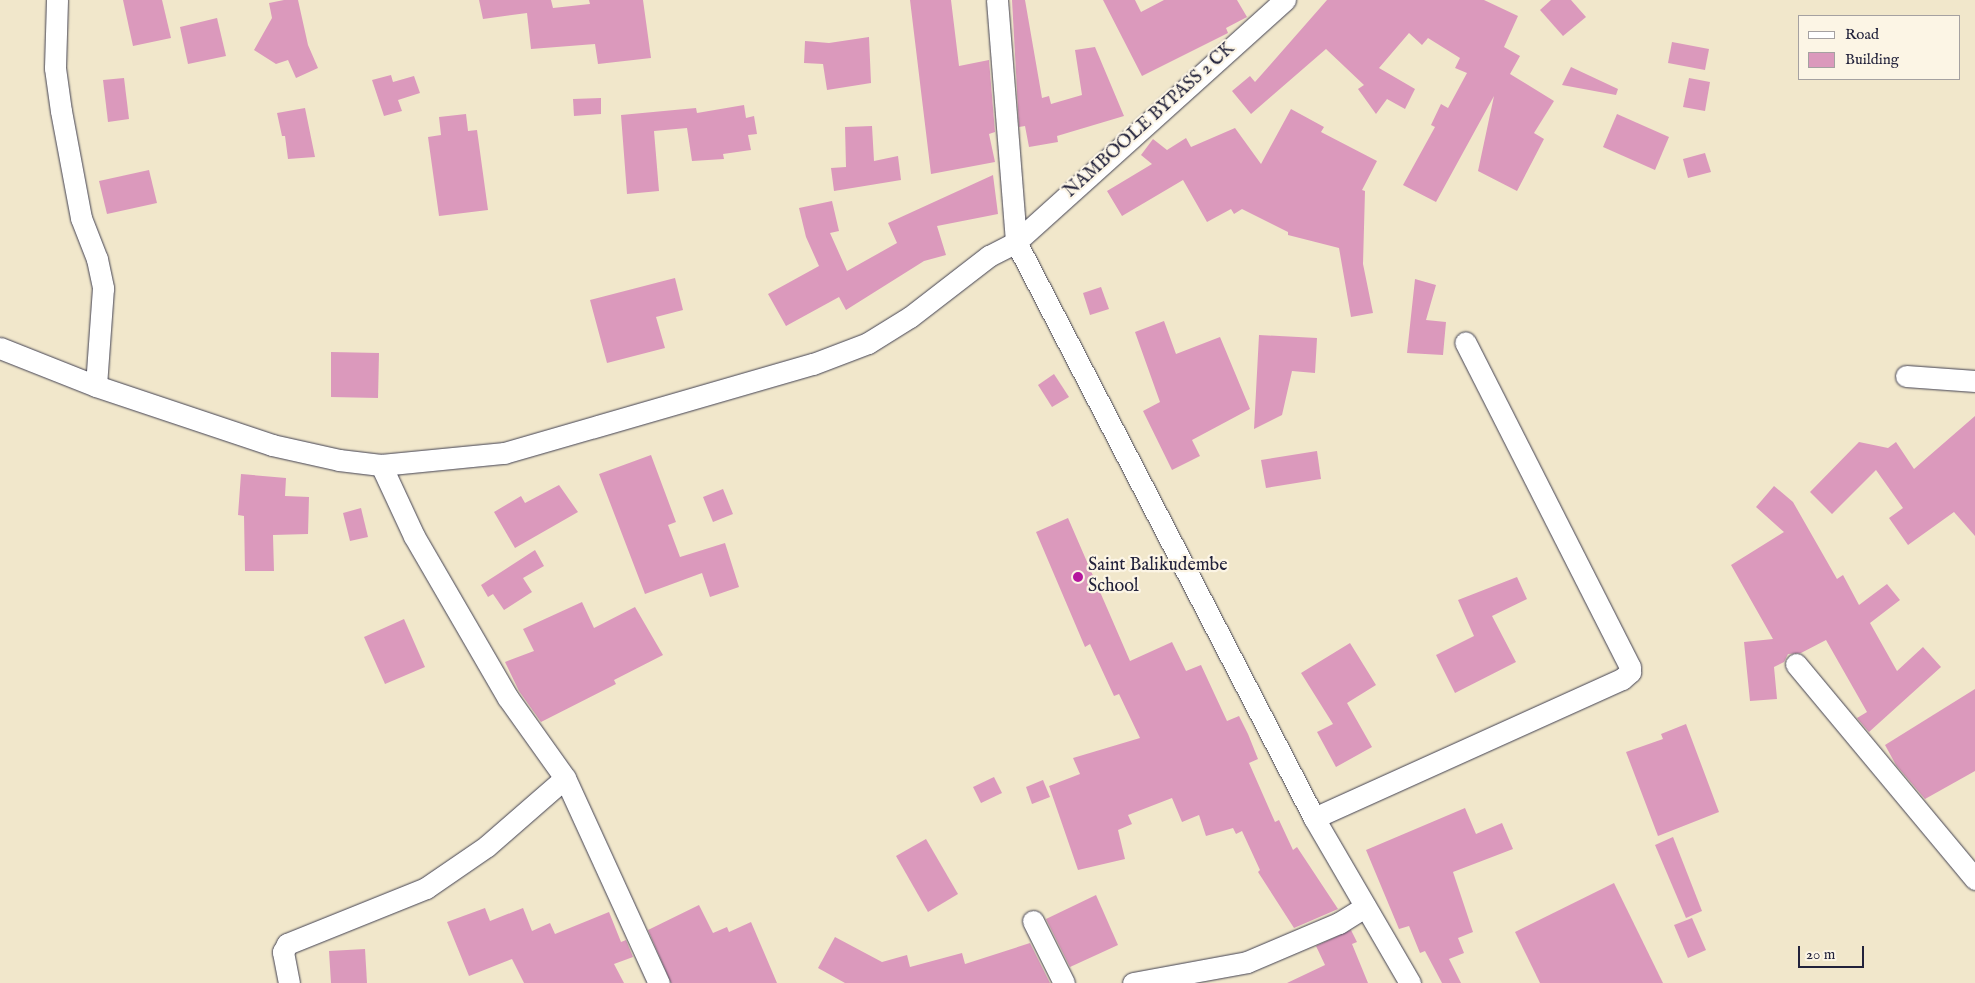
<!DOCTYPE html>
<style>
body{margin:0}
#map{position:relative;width:1975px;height:983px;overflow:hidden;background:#f1e7cb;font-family:"IM FELL English",serif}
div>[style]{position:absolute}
.building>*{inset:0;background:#db99bc}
.roads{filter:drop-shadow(0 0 1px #414051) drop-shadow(0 0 1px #414051)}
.minor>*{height:21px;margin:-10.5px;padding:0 10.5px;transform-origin:10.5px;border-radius:10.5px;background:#fff}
.dots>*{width:14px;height:14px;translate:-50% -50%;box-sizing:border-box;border:2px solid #fcf5e5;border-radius:50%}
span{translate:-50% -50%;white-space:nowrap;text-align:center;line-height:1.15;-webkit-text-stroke:4.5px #fcf5e5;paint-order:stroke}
.street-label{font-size:18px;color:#22223b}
.poi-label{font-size:18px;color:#22223b}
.left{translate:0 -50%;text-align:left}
.legend{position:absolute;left:1798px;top:15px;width:162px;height:65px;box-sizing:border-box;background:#fcf5e5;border:1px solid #a5a1a1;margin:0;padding:6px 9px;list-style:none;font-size:15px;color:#22223b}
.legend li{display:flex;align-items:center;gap:10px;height:25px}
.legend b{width:25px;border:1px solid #a5a1a1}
.scale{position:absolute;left:1798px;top:946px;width:66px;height:22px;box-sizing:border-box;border:2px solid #22223b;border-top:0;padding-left:6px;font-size:15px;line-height:18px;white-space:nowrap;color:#22223b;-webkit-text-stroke:4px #fcf5e5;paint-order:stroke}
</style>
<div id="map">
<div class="building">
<i style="clip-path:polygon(123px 0,162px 0,171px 38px,133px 46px)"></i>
<i style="clip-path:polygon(284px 0,298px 0,308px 45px,318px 68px,296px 78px,288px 60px,276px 64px,254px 50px,272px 18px,269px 3px)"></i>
<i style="clip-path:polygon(479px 0,551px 0,553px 8px,590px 4px,589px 0,643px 0,651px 58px,598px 64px,595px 44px,531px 49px,527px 13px,483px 19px)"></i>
<i style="clip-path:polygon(910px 0,951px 0,959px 66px,989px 60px,995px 132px,989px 134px,995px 162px,931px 174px)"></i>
<i style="clip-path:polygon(1012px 0,1025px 0,1042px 98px,1049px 96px,1051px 104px,1082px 95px,1075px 50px,1095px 47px,1124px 116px,1057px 136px,1058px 142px,1029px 147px,1025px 126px,1019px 127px)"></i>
<i style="clip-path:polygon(1103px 0,1135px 0,1141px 12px,1164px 0,1237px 0,1247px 17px,1226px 28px,1228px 33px,1142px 76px)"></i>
<i style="clip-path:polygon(1327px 0,1484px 0,1518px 16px,1504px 47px,1520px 56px,1510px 74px,1554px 101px,1534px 133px,1544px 139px,1517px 191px,1478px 171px,1494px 96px,1436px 202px,1403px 185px,1435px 127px,1431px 125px,1441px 104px,1448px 108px,1467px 73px,1455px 68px,1460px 58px,1428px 38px,1422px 45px,1409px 33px,1379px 68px,1415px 89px,1405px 109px,1387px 99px,1376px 114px,1358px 89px,1364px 85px,1326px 49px,1251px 114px,1232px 91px,1250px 76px,1255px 82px)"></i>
<i style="clip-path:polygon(1551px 0,1571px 0,1586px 17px,1563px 36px,1540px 10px)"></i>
<i style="clip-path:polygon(217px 18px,226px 56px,188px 64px,180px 27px)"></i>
<i style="clip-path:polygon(869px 37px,871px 83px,827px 90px,823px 64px,804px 63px,805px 41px,829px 43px)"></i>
<i style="clip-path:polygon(1672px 42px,1709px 49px,1705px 70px,1668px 63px)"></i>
<i style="clip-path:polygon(1571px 67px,1618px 89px,1616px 95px,1562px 85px)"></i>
<i style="clip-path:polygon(391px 75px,393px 82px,414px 76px,420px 93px,398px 100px,402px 111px,384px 116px,372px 80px)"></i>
<i style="clip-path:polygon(124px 78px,129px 119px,108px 122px,103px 80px)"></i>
<i style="clip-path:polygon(1689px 78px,1710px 82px,1705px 111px,1683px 107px)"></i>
<i style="clip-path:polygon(601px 98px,601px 114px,574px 116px,573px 99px)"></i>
<i style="clip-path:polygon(744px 105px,746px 118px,754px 116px,757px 134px,748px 135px,751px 150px,723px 154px,724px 159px,692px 161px,687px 128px,654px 131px,659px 191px,627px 194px,621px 115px,696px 108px,697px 113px)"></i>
<i style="clip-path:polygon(305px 108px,315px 157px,288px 159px,285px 136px,282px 136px,277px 113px)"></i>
<i style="clip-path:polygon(1291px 109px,1324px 127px,1321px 132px,1377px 161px,1362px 190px,1365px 191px,1363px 264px,1373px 313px,1351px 317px,1339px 248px,1288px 235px,1288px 232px,1242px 209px,1234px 214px,1231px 209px,1207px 222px,1183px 180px,1122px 216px,1107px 191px,1152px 164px,1141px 155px,1153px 139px,1167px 150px,1186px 138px,1191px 147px,1235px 128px,1261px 164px)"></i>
<i style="clip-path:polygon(466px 114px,468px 131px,477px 130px,488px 210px,439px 216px,428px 137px,441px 135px,439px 117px)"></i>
<i style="clip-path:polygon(1617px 114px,1669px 137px,1655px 170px,1603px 147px)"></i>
<i style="clip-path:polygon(872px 126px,874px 161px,898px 156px,901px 180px,834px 191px,831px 168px,846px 167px,845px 127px)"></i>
<i style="clip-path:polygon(1705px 153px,1711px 172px,1688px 178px,1683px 159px)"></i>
<i style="clip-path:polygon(149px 170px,157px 203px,107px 214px,99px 181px)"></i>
<i style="clip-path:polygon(993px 175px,998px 214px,937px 226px,946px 255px,924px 261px,846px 310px,839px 297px,786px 326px,768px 294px,819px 266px,806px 237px,799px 208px,832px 201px,839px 231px,830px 233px,847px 271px,897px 243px,888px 223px)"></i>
<i style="clip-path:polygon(675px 278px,683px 310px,656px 317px,665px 348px,607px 363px,590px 300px)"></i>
<i style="clip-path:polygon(1415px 279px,1436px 285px,1426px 320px,1446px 322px,1443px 355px,1407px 353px)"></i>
<i style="clip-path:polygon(1101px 287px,1109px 309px,1090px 315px,1083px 293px)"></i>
<i style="clip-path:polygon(1164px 321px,1176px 354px,1220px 337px,1250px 409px,1192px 440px,1200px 456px,1172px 470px,1143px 411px,1160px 402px,1135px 332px)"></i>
<i style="clip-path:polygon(1259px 335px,1317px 338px,1315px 373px,1292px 371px,1282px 415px,1254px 429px)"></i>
<i style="clip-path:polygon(331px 352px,379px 353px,378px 398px,331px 397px)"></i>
<i style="clip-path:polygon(1054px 374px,1069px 397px,1052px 407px,1038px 385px)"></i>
<i style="clip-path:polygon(1975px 416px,1975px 536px,1954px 512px,1908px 545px,1889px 518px,1903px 508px,1876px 470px,1832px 514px,1810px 492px,1859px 442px,1888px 448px,1896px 442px,1914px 469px)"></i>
<i style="clip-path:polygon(1317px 451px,1321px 479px,1266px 488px,1261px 460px)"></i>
<i style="clip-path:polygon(651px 455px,676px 522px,668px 525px,680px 557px,725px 543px,739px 587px,710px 597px,702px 573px,645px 594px,599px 474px)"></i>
<i style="clip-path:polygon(241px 474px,286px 478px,285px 496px,309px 497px,308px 534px,273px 535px,274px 571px,245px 571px,244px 516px,238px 515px)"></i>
<i style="clip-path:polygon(559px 485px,578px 512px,515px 548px,494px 512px,521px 496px,525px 503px)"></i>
<i style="clip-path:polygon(1774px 486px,1793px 502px,1837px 579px,1843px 575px,1859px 605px,1887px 584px,1900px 600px,1870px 623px,1897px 671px,1923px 647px,1941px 667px,1869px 732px,1857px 718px,1867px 712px,1826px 640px,1801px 653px,1788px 654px,1784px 662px,1774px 667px,1777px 699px,1750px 701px,1744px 642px,1773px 639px,1731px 565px,1784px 532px,1756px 507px)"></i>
<i style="clip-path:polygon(723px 489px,733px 514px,713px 522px,703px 497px)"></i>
<i style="clip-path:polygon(361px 508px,368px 537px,350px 541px,343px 513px)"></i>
<i style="clip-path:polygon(1068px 518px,1130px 661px,1172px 642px,1186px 671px,1201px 665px,1227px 721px,1239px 716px,1248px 734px,1258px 759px,1249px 763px,1275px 822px,1279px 820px,1293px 850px,1297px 847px,1338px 909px,1294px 928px,1258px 872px,1260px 870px,1242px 831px,1236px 834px,1233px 828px,1206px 836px,1199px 815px,1182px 822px,1172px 798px,1128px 815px,1132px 824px,1118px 830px,1125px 859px,1078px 870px,1049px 786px,1080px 774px,1073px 758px,1140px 738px,1119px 694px,1114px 696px,1090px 644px,1085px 647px,1036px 532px)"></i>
<i style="clip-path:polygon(535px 550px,544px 566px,523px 578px,532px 592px,504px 610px,493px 594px,488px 597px,481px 585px)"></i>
<i style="clip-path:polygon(1517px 577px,1527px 599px,1492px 616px,1516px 662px,1455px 693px,1436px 655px,1474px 636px,1458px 600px)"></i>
<i style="clip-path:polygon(582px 602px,594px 628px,635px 607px,663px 655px,614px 680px,616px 684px,541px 722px,519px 691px,505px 662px,534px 651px,523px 629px)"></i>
<i style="clip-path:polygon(404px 619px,425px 667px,385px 684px,364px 637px)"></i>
<i style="clip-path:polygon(1350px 643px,1376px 685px,1347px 703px,1372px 747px,1336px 767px,1317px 732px,1333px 724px,1301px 673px)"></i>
<i style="clip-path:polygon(1975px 689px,1975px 771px,1925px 799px,1896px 765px,1885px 745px)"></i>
<i style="clip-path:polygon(1686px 724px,1719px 812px,1658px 836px,1626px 752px,1663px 739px,1661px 734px)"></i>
<i style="clip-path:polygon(994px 777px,1002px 793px,981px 803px,973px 787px)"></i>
<i style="clip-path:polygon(1043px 780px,1050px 797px,1032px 804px,1026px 787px)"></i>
<i style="clip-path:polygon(1465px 808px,1476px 834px,1502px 823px,1513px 849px,1453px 872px,1473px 932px,1458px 938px,1464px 953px,1449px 959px,1461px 983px,1442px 983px,1425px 951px,1420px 953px,1409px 926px,1399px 929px,1366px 850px)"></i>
<i style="clip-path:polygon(1673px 837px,1702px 911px,1686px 918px,1655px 845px)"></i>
<i style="clip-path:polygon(926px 839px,958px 894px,928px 912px,896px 856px)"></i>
<i style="clip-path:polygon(1614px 883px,1663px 983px,1540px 983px,1515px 932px)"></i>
<i style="clip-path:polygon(1096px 895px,1118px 945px,1070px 967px,1046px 919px)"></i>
<i style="clip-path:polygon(699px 905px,713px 933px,727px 927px,729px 932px,751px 922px,777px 983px,671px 983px,648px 930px)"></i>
<i style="clip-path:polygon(485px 908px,490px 921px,523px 908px,532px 931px,550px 923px,555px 934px,609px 912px,621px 942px,626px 940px,633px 957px,614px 964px,624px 983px,524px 983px,512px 959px,469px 976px,447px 922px)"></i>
<i style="clip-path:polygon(1692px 918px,1706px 950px,1688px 958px,1674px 925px)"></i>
<i style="clip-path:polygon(1351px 930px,1357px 942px,1352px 944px,1368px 983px,1287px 983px,1325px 965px,1316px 946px)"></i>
<i style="clip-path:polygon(835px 937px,882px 962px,907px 955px,910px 967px,962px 953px,965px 964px,1030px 943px,1050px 983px,845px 983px,818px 968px)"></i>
<i style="clip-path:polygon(365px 949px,367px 983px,331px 983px,329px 951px)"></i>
</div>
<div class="roads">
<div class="minor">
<i style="left:57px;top:0;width:68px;rotate:91.7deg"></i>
<i style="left:55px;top:68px;width:43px;rotate:82.1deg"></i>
<i style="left:61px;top:111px;width:109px;rotate:79.4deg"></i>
<i style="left:81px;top:218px;width:44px;rotate:68.7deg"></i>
<i style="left:97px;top:259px;width:30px;rotate:78deg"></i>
<i style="left:103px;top:288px;width:98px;rotate:94.1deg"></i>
<i style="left:997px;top:0;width:243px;rotate:85.5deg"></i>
<i style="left:1016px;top:242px;width:649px;rotate:62.64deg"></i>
<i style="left:1314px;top:818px;width:191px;rotate:59.8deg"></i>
<i style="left:0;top:348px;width:103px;rotate:21.6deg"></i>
<i style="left:96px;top:386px;width:186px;rotate:18.5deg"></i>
<i style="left:272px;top:445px;width:69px;rotate:12.6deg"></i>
<i style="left:339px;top:460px;width:42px;rotate:6.8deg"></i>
<i style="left:381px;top:465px;width:124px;rotate:-5.6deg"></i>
<i style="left:504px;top:453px;width:322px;rotate:-16.1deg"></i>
<i style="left:813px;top:364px;width:59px;rotate:-20.9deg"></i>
<i style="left:868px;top:343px;width:49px;rotate:-31.8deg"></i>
<i style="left:910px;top:317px;width:100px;rotate:-37.7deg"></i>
<i style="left:989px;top:256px;width:30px;rotate:-27deg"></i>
<i style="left:1016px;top:242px;width:362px;rotate:-42deg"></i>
<i style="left:1906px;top:376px;width:69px;rotate:4.1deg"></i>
<i style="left:381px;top:465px;width:78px;rotate:65.1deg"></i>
<i style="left:414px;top:536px;width:187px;rotate:59.9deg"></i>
<i style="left:508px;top:698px;width:98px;rotate:54.5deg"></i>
<i style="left:565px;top:778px;width:226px;rotate:65.4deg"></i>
<i style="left:1796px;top:664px;width:280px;rotate:50.2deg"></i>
<i style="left:1314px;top:818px;width:338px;rotate:-24.3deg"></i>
<i style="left:1622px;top:679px;width:11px;rotate:-41deg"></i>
<i style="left:1630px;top:672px;width:5px;rotate:-90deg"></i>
<i style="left:1630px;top:667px;width:364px;rotate:-116.9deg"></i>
<i style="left:1033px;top:921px;width:69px;rotate:63.4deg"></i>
<i style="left:289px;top:983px;width:32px;rotate:-101deg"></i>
<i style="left:283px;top:952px;width:9px;rotate:-63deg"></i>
<i style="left:287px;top:944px;width:150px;rotate:-21.9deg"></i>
<i style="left:426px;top:888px;width:74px;rotate:-34.5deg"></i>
<i style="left:487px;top:846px;width:103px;rotate:-41.1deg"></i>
<i style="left:1133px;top:983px;width:116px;rotate:-10.4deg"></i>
<i style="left:1247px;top:962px;width:100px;rotate:-23deg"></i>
<i style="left:1339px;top:923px;width:31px;rotate:-32deg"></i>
</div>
</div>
<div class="dots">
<i style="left:1078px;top:577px;background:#b5179e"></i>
</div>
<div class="street-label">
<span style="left:1150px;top:121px;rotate:-42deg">NAMBOOLE BYPASS 2 CK</span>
</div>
<div class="poi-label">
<span class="left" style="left:1088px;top:577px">Saint Balikudembe<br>School</span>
</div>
<ul class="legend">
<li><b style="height:6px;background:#fff"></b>Road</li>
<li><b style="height:14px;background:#db99bc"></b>Building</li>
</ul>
<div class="scale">20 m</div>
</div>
